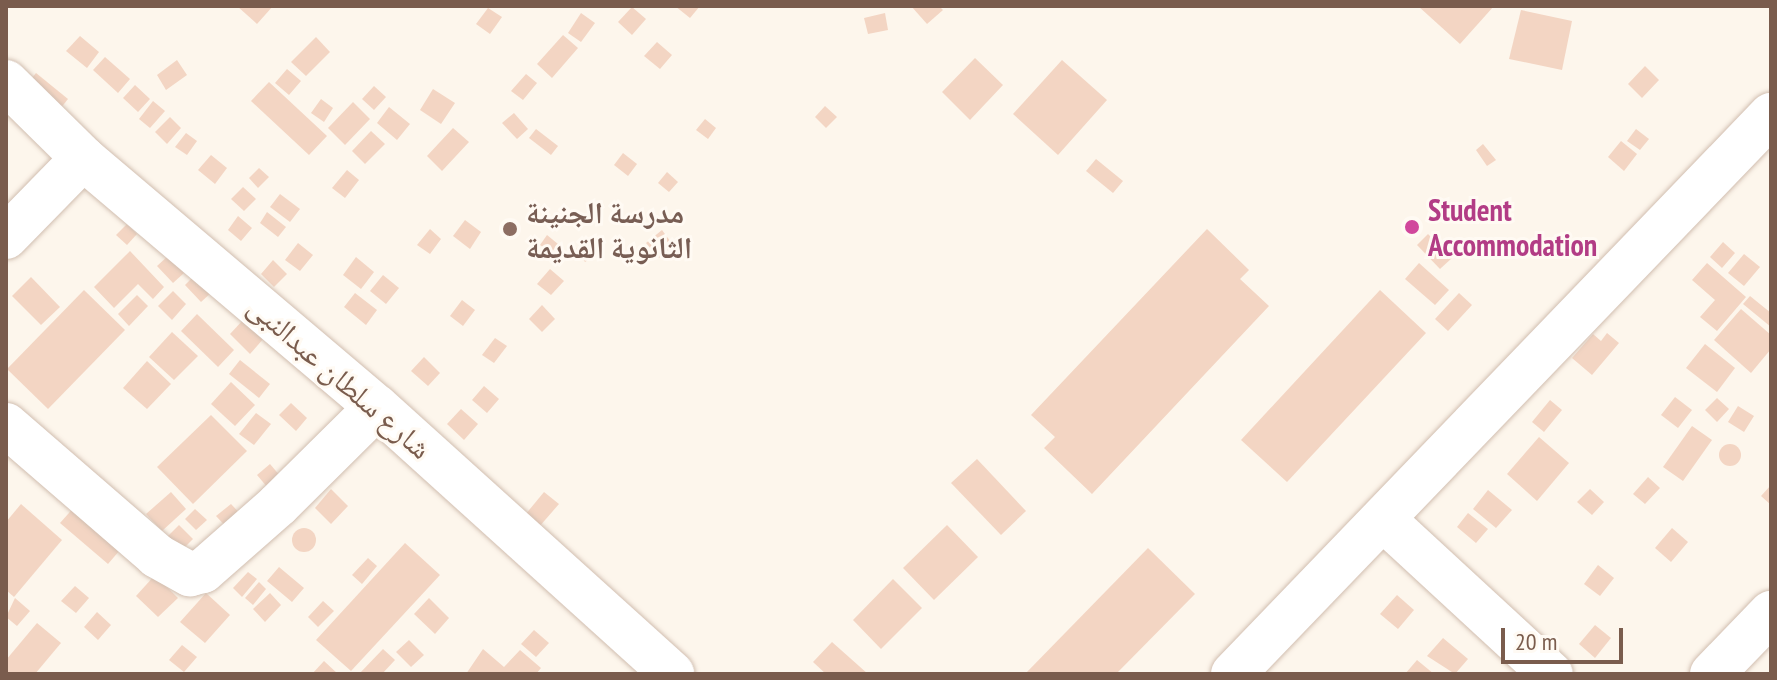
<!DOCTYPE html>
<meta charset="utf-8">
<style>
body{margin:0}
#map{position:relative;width:1777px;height:680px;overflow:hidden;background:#fdf6ec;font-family:"PT Sans Narrow","Noto Naskh Arabic",sans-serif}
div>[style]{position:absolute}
.building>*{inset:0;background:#f3d5c3}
.round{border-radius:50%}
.roads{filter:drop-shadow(0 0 2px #d1beb0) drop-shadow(0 0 2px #d1beb0)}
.street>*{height:44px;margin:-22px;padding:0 22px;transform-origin:22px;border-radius:22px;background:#fff}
.secondary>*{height:44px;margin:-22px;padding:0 22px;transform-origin:22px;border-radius:22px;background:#fff}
.dots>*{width:22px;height:22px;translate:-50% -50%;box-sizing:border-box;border:4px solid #fffaf3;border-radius:50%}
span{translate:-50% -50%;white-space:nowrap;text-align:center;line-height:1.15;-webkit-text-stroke:6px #fffaf3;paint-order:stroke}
.hotel-label{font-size:30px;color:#b23c85;font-weight:700}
.left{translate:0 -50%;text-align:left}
.education-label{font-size:30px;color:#785e54;font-weight:700}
.street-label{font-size:30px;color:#7a5c4d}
.frame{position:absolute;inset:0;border:8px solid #7a5c4d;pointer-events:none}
.scale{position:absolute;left:1501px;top:628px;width:122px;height:36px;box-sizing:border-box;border:4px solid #7a5c4d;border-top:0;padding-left:10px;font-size:24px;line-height:28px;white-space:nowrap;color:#7a5c4d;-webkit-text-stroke:6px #fffaf3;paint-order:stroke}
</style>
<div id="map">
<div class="building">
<i style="clip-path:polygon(237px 6px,273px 6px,257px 24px)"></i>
<i style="clip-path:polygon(675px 6px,700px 6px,690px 18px)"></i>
<i style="clip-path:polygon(911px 6px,939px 6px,943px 10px,927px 24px)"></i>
<i style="clip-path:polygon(1418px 6px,1494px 6px,1460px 44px)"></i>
<i style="clip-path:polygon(632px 7px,646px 19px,632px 35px,618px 22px)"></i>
<i style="clip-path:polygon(488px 8px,502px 17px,490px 34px,476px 24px)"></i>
<i style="clip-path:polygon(1521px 10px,1572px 21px,1562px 70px,1509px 59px)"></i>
<i style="clip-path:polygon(581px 13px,595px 23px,581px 42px,568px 33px)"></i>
<i style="clip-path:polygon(885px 13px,888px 30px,868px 34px,864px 18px)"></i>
<i style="clip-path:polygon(563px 35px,578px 48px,552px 78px,537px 64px)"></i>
<i style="clip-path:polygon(80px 36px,99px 52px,87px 68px,66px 51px)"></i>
<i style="clip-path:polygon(316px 37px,330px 52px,306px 76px,291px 62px)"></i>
<i style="clip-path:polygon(657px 42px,672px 55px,660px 69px,644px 56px)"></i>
<i style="clip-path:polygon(105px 57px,130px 79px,118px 93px,93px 70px)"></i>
<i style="clip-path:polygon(975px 58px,1003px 85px,970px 120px,942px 92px)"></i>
<i style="clip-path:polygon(177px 60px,187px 75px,166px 90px,157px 75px)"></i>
<i style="clip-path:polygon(1062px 60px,1107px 100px,1058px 155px,1013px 114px)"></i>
<i style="clip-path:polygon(1645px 66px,1659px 80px,1642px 98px,1628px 84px)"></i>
<i style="clip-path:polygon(287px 69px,301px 81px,289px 95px,275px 83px)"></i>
<i style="clip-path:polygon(36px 73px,68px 99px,56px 114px,24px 88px)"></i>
<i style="clip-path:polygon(526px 74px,537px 83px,523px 100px,511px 91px)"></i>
<i style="clip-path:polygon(269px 82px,327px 136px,309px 155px,251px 101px)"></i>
<i style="clip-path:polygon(135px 85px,150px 99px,138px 112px,123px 98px)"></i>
<i style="clip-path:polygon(374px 86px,386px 97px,374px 110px,362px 99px)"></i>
<i style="clip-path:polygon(433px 89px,455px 103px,441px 124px,420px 110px)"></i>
<i style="clip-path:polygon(321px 99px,333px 108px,324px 122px,311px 113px)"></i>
<i style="clip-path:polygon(153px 101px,165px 111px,150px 128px,139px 119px)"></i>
<i style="clip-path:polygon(353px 102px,370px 119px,345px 145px,328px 128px)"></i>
<i style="clip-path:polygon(825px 106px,837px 117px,826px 128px,815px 117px)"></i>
<i style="clip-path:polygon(389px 107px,410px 124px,397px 140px,377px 123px)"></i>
<i style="clip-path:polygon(514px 113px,528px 129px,517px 139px,502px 123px)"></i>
<i style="clip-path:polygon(170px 117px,181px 128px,167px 144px,155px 132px)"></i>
<i style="clip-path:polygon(705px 119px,716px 128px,708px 139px,696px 130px)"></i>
<i style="clip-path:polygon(453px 128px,469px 142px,442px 171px,427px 156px)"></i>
<i style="clip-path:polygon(536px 129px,558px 146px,551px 155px,529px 138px)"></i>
<i style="clip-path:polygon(1636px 129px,1649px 139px,1640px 150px,1627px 141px)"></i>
<i style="clip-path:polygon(371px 131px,385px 144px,365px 164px,352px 151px)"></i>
<i style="clip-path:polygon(186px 133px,197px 141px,187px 155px,175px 147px)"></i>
<i style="clip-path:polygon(1621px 141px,1637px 154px,1624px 171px,1608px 157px)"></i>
<i style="clip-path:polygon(1483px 144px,1496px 160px,1487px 166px,1476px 150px)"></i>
<i style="clip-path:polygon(623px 153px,637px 164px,628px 176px,614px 165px)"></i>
<i style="clip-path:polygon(211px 155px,227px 168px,215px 184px,198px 170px)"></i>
<i style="clip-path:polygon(1096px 159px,1123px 181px,1113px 193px,1086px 171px)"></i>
<i style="clip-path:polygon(259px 168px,269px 177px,258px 188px,249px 178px)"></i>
<i style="clip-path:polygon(347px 170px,359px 180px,345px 198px,332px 188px)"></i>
<i style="clip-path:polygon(667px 172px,678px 182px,669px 192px,658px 183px)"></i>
<i style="clip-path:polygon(243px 187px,256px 199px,244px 211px,231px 199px)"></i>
<i style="clip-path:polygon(280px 194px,300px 209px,290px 222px,270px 207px)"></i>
<i style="clip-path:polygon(267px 212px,286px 227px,278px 237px,260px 223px)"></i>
<i style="clip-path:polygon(238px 216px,252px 228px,241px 241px,228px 230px)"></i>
<i style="clip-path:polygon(465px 220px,481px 232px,470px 249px,453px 236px)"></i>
<i style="clip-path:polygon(127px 224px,137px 234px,127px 245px,116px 235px)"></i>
<i style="clip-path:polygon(430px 229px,441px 239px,430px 254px,417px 245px)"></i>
<i style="clip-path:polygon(1207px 229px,1249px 270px,1240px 279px,1269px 306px,1092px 494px,1044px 448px,1055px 437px,1031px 415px)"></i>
<i style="clip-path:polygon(662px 230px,673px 245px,659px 258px,646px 243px)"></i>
<i style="clip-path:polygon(1428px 234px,1452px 258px,1440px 269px,1417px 245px)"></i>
<i style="clip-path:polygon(547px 235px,558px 244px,551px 253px,540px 245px)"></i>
<i style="clip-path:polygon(590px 239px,600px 252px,585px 262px,576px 249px)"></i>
<i style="clip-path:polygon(1723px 242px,1735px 253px,1722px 268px,1710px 257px)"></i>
<i style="clip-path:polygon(298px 243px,313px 255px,300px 271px,285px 260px)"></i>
<i style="clip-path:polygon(130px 251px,164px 287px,153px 299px,138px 284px,114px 308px,94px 287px)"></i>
<i style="clip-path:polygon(1744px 254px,1760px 267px,1744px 286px,1728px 273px)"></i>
<i style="clip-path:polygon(168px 256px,184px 273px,173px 283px,157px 266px)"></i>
<i style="clip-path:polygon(356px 257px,374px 272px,361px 289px,343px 275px)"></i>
<i style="clip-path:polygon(273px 260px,287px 274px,274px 287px,261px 274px)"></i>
<i style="clip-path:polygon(1419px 263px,1449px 290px,1435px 305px,1405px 279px)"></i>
<i style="clip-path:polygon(1707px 263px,1746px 297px,1717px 331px,1700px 317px,1715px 300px,1692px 280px)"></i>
<i style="clip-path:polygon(550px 269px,564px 281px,551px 295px,537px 284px)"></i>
<i style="clip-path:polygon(195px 275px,212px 292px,201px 302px,185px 285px)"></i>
<i style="clip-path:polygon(383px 275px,399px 288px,386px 304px,370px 291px)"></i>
<i style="clip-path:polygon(31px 277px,60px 307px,41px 325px,12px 296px)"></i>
<i style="clip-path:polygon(84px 290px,125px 330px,48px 409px,7px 369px)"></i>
<i style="clip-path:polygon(1380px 290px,1426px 333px,1287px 482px,1241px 440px)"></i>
<i style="clip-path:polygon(173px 291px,186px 304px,172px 320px,158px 306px)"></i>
<i style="clip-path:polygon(355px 293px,377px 310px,366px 325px,344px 307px)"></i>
<i style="clip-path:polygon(1459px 293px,1472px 305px,1448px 331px,1435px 319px)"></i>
<i style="clip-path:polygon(137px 295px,148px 306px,129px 326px,118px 314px)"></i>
<i style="clip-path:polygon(1750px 296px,1771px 313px,1771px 327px,1743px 304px)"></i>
<i style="clip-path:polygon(462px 300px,475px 310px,463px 326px,450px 316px)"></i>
<i style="clip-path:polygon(542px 305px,555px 319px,542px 332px,529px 319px)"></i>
<i style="clip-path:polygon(1741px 309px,1771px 335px,1771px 349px,1751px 373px,1714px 340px)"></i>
<i style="clip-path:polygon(197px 314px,234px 350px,218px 367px,181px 331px)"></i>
<i style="clip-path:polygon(244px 319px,264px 338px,250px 354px,230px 334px)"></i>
<i style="clip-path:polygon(172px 332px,198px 356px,174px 380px,149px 357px)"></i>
<i style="clip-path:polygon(1607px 333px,1619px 343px,1592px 375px,1572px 358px,1593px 334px,1601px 341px)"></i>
<i style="clip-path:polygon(495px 338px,507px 346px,494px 363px,482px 355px)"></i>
<i style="clip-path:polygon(1705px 344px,1735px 368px,1717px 392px,1686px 368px)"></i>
<i style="clip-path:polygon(424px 357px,440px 373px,428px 386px,411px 371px)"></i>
<i style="clip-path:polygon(240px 360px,270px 384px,259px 398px,229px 374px)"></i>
<i style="clip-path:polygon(147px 361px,171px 384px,147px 409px,123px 388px)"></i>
<i style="clip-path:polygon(231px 382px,255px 405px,235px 426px,211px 404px)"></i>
<i style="clip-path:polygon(484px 386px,499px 399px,487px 413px,472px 400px)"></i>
<i style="clip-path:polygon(1675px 397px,1692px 410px,1678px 428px,1661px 415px)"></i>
<i style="clip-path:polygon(1717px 398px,1729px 409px,1717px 422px,1705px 410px)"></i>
<i style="clip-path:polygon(1550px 400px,1562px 410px,1544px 432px,1532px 422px)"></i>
<i style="clip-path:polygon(291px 403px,307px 418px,296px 431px,279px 415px)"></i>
<i style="clip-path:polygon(1738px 406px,1754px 416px,1744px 432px,1728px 422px)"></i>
<i style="clip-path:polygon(461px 409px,478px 424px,464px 440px,447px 424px)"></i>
<i style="clip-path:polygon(256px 413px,271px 424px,254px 445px,239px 434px)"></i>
<i style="clip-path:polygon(211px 415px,247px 451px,193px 504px,157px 467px)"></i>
<i style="clip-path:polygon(1692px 426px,1712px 440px,1683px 481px,1663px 467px)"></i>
<i style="clip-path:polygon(1539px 437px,1569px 463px,1537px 501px,1507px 474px)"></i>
<i class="round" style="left:1719px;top:444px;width:22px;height:22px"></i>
<i style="clip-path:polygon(977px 459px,1026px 511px,1001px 535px,951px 483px)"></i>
<i style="clip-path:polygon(270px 464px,281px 477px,268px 488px,257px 475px)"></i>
<i style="clip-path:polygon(1648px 477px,1660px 488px,1645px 504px,1633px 494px)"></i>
<i style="clip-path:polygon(1771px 485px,1771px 505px,1761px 496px)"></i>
<i style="clip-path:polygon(331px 489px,348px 506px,331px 524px,315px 508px)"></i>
<i style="clip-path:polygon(1590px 489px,1604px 502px,1592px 515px,1577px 502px)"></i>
<i style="clip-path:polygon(1488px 490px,1512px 510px,1496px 528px,1473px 509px)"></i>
<i style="clip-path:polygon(171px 492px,186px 509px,162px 531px,146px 514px)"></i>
<i style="clip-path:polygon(544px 492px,559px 504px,539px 527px,525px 515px)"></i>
<i style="clip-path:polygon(85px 495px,132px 536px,108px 564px,60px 523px)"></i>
<i style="clip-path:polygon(21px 504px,62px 540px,14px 597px,6px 590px,6px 522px)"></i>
<i style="clip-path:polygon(231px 504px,245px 519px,231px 532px,216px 516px)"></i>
<i style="clip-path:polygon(195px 509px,207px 520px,196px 530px,185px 519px)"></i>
<i style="clip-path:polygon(1468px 513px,1488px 529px,1476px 543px,1457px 527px)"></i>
<i style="clip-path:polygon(179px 525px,193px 539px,182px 550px,168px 536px)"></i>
<i style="clip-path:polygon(947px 525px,978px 557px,934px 600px,903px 568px)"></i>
<i style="clip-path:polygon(1672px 528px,1688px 542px,1671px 562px,1655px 548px)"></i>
<i class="round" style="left:292px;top:528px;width:24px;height:24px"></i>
<i style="clip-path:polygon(405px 543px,440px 575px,351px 671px,316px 640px)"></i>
<i style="clip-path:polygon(1148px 548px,1195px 594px,1116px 674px,1025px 674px)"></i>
<i style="clip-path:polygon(368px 558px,377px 566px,362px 584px,352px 575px)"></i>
<i style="clip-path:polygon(1598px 565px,1614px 578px,1600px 596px,1584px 584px)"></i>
<i style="clip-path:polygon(279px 567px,304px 588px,292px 602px,267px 581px)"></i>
<i style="clip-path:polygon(248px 572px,257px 579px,242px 597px,233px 588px)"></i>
<i style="clip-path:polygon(155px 575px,178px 598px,158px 617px,136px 596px)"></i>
<i style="clip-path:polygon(893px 579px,922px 608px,881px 649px,853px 620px)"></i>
<i style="clip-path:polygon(259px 582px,266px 589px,253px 605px,245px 598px)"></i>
<i style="clip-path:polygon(75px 586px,89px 598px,76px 613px,61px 601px)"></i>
<i style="clip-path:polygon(206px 593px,230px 615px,205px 643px,180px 622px)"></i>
<i style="clip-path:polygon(270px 593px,281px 605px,265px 622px,253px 609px)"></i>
<i style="clip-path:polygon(1397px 595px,1414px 610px,1398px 629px,1380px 614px)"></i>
<i style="clip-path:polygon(15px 598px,30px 611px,17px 626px,6px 617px)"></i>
<i style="clip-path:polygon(429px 598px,449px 618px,435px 634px,414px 614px)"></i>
<i style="clip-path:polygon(323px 601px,334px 611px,318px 627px,308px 617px)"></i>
<i style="clip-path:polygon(97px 612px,111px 625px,98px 640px,84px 627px)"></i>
<i style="clip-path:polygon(37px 623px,61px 643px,35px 674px,6px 674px,6px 660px)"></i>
<i style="clip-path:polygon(1595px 625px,1611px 638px,1595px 658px,1579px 644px)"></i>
<i style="clip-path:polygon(534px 630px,549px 643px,536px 657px,521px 644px)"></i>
<i style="clip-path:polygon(1443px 638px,1468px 659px,1455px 674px,1427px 656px)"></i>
<i style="clip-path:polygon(409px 640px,424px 655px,411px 667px,396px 652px)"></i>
<i style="clip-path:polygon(832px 642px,868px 674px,826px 674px,813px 662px)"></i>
<i style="clip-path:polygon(182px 645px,197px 657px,184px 672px,169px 660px)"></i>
<i style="clip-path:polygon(383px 649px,395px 660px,382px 674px,359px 674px)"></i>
<i style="clip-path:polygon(483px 649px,504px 667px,520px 650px,541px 668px,536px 674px,466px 674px)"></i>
<i style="clip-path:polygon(1417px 660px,1434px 674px,1405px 674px)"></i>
<i style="clip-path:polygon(324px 661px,338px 674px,312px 674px)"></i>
</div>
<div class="roads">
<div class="street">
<i style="left:6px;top:82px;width:108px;rotate:44.6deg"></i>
<i style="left:83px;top:158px;width:385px;rotate:40.3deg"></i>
<i style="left:377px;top:407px;width:398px;rotate:42.1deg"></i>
<i style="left:6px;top:237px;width:110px;rotate:-45.7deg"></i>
<i style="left:6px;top:425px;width:200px;rotate:40.9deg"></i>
<i style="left:157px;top:556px;width:38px;rotate:29deg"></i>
<i style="left:190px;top:574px;width:13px;rotate:-13deg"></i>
<i style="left:203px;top:571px;width:100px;rotate:-41.3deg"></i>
<i style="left:278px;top:505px;width:139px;rotate:-44.7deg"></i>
<i style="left:1384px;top:520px;width:227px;rotate:42.7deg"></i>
<i style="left:1712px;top:674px;width:85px;rotate:-46deg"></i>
</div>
<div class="secondary">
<i style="left:1233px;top:674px;width:776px;rotate:-46.1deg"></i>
</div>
</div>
<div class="dots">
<i style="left:1412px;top:227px;background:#d1479c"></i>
<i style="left:510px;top:229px;background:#8d6e63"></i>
</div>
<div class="hotel-label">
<span class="left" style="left:1428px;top:227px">Student<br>Accommodation</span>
</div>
<div class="education-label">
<span class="left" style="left:526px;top:229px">مدرسة الجنينة<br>الثانوية القديمة</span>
</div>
<div class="street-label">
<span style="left:340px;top:377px;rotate:41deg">شارع سلطان عبدالنبى</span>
</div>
<div class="frame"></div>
<div class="scale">20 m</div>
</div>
